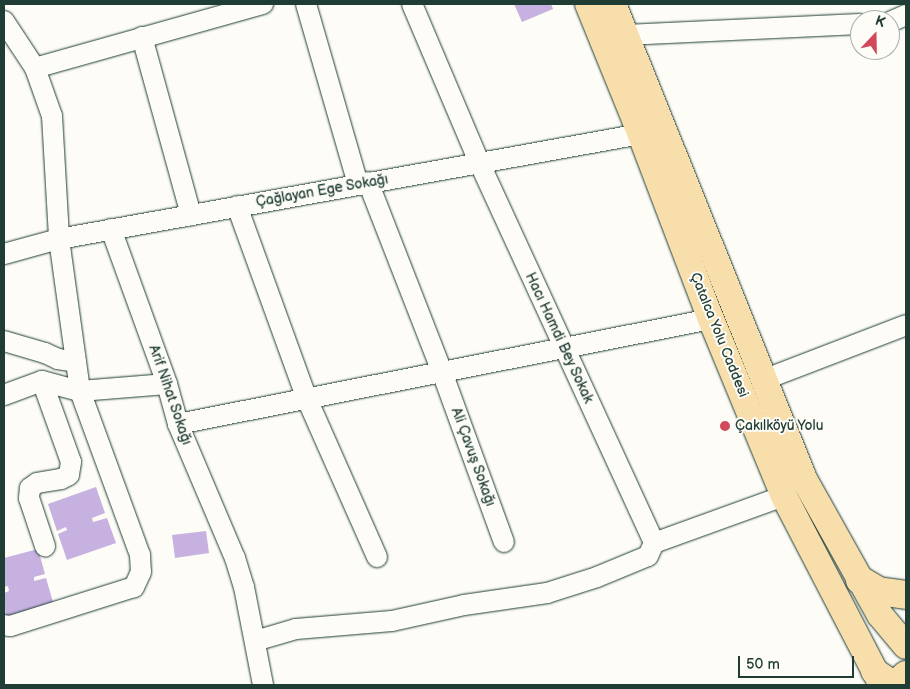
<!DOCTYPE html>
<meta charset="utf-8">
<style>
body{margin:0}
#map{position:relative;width:910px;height:689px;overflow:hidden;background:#fdfcf7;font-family:"Balsamiq Sans",sans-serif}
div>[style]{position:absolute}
.building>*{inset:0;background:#c6b1e0}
.roads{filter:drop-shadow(0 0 1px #1f3d34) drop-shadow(0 0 1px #1f3d34)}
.minor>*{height:20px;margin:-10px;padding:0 10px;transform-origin:10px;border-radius:10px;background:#fdfcf7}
.major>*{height:26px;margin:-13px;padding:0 13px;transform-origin:13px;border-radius:13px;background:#f8deab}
.highway>*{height:28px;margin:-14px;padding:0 14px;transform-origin:14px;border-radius:14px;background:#f8deab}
.dots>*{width:14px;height:14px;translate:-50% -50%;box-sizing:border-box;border:2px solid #fdfcf7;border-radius:50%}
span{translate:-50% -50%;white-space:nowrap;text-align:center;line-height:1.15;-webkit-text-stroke:4px #fdfcf7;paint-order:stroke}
.street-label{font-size:14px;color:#1f3d34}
.poi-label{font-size:14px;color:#1f3d34}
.left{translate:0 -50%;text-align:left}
.frame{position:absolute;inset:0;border:5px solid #1f3d34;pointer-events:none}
.north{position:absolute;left:850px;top:10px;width:50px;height:50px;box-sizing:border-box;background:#fdfcf7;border:1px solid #a4b0a9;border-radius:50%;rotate:21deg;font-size:14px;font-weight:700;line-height:20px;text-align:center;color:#1f3d34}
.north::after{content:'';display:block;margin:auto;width:18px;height:22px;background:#d1495b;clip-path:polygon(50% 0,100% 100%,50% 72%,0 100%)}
.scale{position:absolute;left:738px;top:656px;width:116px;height:22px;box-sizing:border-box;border:2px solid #1f3d34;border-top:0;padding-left:6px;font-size:15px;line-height:18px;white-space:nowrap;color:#1f3d34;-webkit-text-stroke:4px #fdfcf7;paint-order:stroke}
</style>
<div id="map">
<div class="building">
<i style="clip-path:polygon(514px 4px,551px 4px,553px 9px,522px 22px)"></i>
<i style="clip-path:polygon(96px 487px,105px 513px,92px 518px,93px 522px,107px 518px,116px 543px,67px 560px,58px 534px,67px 530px,66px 527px,57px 531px,48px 504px)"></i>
<i style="clip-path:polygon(206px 531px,209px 553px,175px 558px,172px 535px)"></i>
<i style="clip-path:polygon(38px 549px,45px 574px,34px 577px,34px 581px,46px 578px,55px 609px,6px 623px,4px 593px,9px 591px,8px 586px,4px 587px,4px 558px)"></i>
</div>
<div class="roads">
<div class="minor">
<i style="left:306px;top:4px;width:187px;rotate:73.9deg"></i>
<i style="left:412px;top:4px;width:172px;rotate:67deg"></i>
<i style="left:479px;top:162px;width:419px;rotate:65.3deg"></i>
<i style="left:654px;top:543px;width:138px;rotate:-19.9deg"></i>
<i style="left:4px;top:21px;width:56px;rotate:56.6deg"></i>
<i style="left:35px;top:68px;width:51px;rotate:70.5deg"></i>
<i style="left:52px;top:116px;width:123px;rotate:86.7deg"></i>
<i style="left:59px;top:239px;width:153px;rotate:82.1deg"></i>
<i style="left:80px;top:391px;width:175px;rotate:69.9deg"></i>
<i style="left:140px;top:555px;width:17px;rotate:87deg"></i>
<i style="left:141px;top:572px;width:17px;rotate:115deg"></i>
<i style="left:134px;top:587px;width:130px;rotate:162.5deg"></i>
<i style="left:10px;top:626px;width:6px;rotate:-171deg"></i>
<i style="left:890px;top:22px;width:17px;rotate:-24deg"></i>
<i style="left:625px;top:35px;width:235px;rotate:-2.7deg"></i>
<i style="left:142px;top:37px;width:185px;rotate:74.6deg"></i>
<i style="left:35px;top:68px;width:237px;rotate:-15.7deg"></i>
<i style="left:368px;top:182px;width:204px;rotate:68.7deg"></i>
<i style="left:442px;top:372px;width:181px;rotate:70deg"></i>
<i style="left:237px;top:206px;width:205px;rotate:70.1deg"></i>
<i style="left:307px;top:399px;width:173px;rotate:66.1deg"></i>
<i style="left:111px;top:229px;width:165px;rotate:70.1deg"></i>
<i style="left:167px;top:384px;width:41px;rotate:74.6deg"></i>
<i style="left:178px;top:424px;width:146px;rotate:67deg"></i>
<i style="left:235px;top:558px;width:30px;rotate:73deg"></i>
<i style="left:244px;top:587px;width:100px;rotate:79deg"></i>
<i style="left:4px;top:254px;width:57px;rotate:-15.3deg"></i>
<i style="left:59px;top:239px;width:591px;rotate:-10.23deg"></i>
<i style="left:4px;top:341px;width:43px;rotate:16.3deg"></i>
<i style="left:45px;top:353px;width:14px;rotate:25deg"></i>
<i style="left:58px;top:359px;width:18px;rotate:9deg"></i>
<i style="left:763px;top:380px;width:153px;rotate:-21deg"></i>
<i style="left:42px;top:381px;width:86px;rotate:70.3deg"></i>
<i style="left:71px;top:462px;width:13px;rotate:99deg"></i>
<i style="left:69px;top:475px;width:9px;rotate:153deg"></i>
<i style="left:61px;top:479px;width:24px;rotate:171deg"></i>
<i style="left:37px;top:483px;width:9px;rotate:144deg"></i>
<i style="left:30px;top:488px;width:10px;rotate:96deg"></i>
<i style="left:29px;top:498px;width:51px;rotate:71.6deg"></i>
<i style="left:4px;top:395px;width:40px;rotate:-20.2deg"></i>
<i style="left:42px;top:381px;width:39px;rotate:15deg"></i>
<i style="left:80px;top:391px;width:87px;rotate:-4.6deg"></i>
<i style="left:178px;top:424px;width:543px;rotate:-11.14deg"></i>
<i style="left:255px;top:641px;width:43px;rotate:-16.3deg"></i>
<i style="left:296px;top:629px;width:96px;rotate:-4.8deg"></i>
<i style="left:392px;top:621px;width:74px;rotate:-12.5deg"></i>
<i style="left:464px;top:605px;width:84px;rotate:-8.2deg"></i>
<i style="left:547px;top:593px;width:52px;rotate:-17.7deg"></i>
<i style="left:597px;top:577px;width:55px;rotate:-22.4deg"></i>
<i style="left:648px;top:556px;width:14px;rotate:-65deg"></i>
</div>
<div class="major">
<i style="left:588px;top:4px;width:127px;rotate:67.9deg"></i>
<i style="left:636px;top:122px;width:211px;rotate:69.2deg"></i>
<i style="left:711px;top:319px;width:191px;rotate:67.6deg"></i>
<i style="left:784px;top:496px;width:213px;rotate:62.6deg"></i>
<i style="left:613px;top:4px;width:512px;rotate:68.09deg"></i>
<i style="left:804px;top:479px;width:156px;rotate:60.8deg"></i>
<i style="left:880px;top:615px;width:40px;rotate:50deg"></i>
<i style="left:874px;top:671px;width:18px;rotate:34deg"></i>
<i style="left:889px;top:681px;width:8px;rotate:7deg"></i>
<i style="left:897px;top:682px;width:12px;rotate:-42deg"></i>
</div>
<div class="highway">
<i style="left:860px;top:580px;width:21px;rotate:31deg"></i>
<i style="left:878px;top:591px;width:28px;rotate:8deg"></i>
</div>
</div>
<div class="dots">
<i style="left:725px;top:426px;background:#d1495b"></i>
</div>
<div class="street-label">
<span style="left:322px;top:191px;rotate:-10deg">Çağlayan Ege Sokağı</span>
<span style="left:719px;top:335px;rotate:68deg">Çatalca Yolu Caddesi</span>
<span style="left:559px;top:338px;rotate:65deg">Hacı Hamdi Bey Sokak</span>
<span style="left:170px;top:395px;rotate:71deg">Arif Nihat Sokağı</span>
<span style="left:473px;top:457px;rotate:70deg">Ali Çavuş Sokağı</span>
</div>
<div class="poi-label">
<span class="left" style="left:735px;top:426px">Çakılköyü Yolu</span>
</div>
<div class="frame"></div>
<div class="north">K</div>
<div class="scale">50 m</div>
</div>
